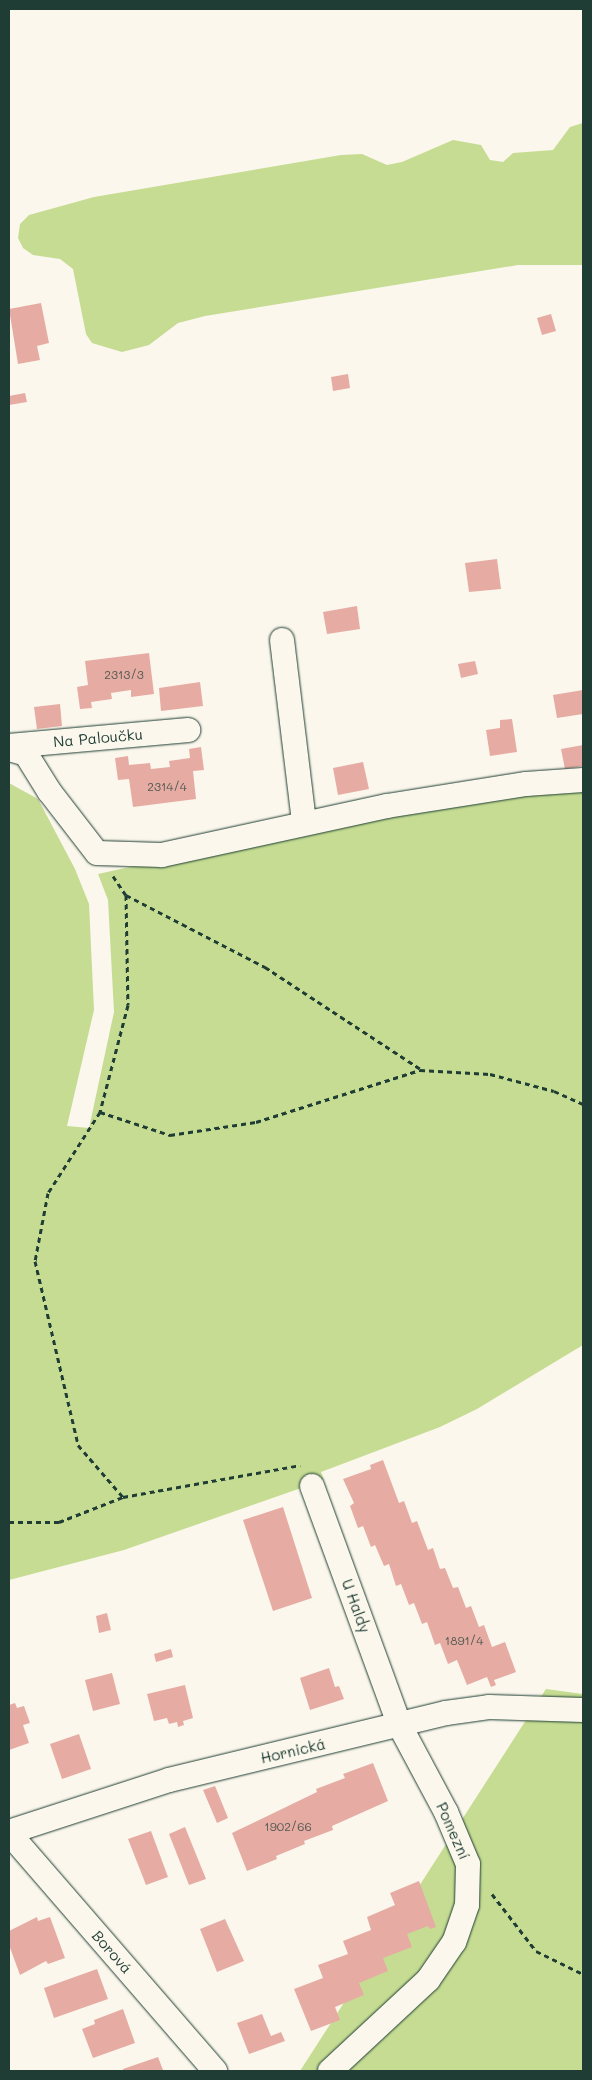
<!DOCTYPE html>
<meta charset="utf-8">
<style>
body{margin:0}
#map{position:relative;width:592px;height:2080px;overflow:hidden;background:#fbf7ec;font-family:Mali,sans-serif}
div>[style]{position:absolute}
.green>*{inset:0;background:#c5dc92}
.building>*{inset:0;background:#e6aca3}
.path>*{height:3px;margin-top:-1.5px;transform-origin:0;background:repeating-linear-gradient(90deg,#1f3d34 0 5px,transparent 0 9px)}
.roads{filter:drop-shadow(0 0 1px #1f3d34) drop-shadow(0 0 1px #1f3d34)}
.street>*{height:24px;margin:-12px;padding:0 12px;transform-origin:12px;border-radius:12px;background:#fbf7ec}
span{translate:-50% -50%;white-space:nowrap;text-align:center;line-height:1.15;-webkit-text-stroke:4px #fbf7ec;paint-order:stroke}
.number-label{font-size:12px;color:#515950}
.number-label span{-webkit-text-stroke-width:0}
.street-label{font-size:15px;color:#1f3d34}
.frame{position:absolute;inset:0;border:10px solid #1f3d34;pointer-events:none}
</style>
<div id="map">
<div class="green">
<i style="clip-path:polygon(583px 123px,583px 265px,518px 265px,205px 316px,178px 323px,149px 345px,122px 352px,92px 343px,86px 334px,73px 269px,60px 259px,33px 255px,23px 248px,18px 238px,20px 224px,29px 215px,94px 197px,341px 155px,362px 154px,387px 165px,402px 162px,453px 140px,481px 145px,490px 160px,503px 162px,513px 153px,553px 150px,570px 127px)"></i>
<i style="clip-path:polygon(9px 783px,38px 799px,75px 869px,89px 904px,94px 1010px,67px 1126px,89px 1128px,114px 1012px,108px 900px,98px 874px,333px 822px,583px 788px,583px 1345px,477px 1409px,440px 1427px,321px 1472px,324px 1480px,124px 1550px,9px 1580px)"></i>
<i style="clip-path:polygon(546px 1689px,583px 1694px,583px 2071px,300px 2071px)"></i>
</div>
<div class="building">
<i style="clip-path:polygon(41px 303px,49px 343px,37px 346px,40px 360px,18px 364px,9px 309px)"></i>
<i style="clip-path:polygon(551px 314px,556px 331px,542px 335px,537px 318px)"></i>
<i style="clip-path:polygon(348px 374px,350px 388px,333px 391px,331px 377px)"></i>
<i style="clip-path:polygon(25px 393px,27px 402px,9px 405px,9px 396px)"></i>
<i style="clip-path:polygon(497px 559px,501px 589px,469px 592px,465px 563px)"></i>
<i style="clip-path:polygon(357px 606px,360px 629px,327px 634px,323px 612px)"></i>
<i style="clip-path:polygon(149px 653px,154px 694px,131px 697px,131px 690px,111px 693px,112px 699px,91px 702px,92px 708px,80px 709px,77px 687px,88px 685px,85px 661px)"></i>
<i style="clip-path:polygon(475px 661px,478px 674px,461px 678px,458px 664px)"></i>
<i style="clip-path:polygon(200px 682px,203px 706px,161px 711px,159px 688px)"></i>
<i style="clip-path:polygon(583px 690px,583px 714px,557px 718px,553px 695px)"></i>
<i style="clip-path:polygon(60px 704px,62px 726px,37px 729px,34px 707px)"></i>
<i style="clip-path:polygon(512px 719px,517px 752px,490px 756px,486px 730px,500px 728px,500px 720px)"></i>
<i style="clip-path:polygon(583px 745px,583px 766px,565px 769px,561px 749px)"></i>
<i style="clip-path:polygon(201px 747px,204px 770px,193px 771px,196px 799px,133px 807px,129px 779px,118px 780px,115px 758px,128px 756px,129px 765px,150px 763px,151px 769px,170px 767px,169px 761px,190px 758px,189px 749px)"></i>
<i style="clip-path:polygon(363px 762px,369px 789px,338px 795px,333px 768px)"></i>
<i style="clip-path:polygon(383px 1460px,399px 1503px,404px 1501px,412px 1523px,417px 1521px,428px 1550px,433px 1548px,440px 1569px,445px 1568px,453px 1588px,458px 1587px,466px 1608px,471px 1606px,479px 1627px,484px 1625px,492px 1647px,505px 1642px,516px 1672px,494px 1680px,496px 1685px,491px 1687px,487px 1677px,467px 1685px,457px 1660px,448px 1664px,440px 1643px,435px 1645px,427px 1622px,422px 1624px,414px 1603px,409px 1605px,401px 1584px,396px 1586px,389px 1564px,384px 1566px,375px 1545px,371px 1547px,363px 1526px,358px 1528px,350px 1506px,354px 1503px,343px 1479px,371px 1469px,370px 1465px)"></i>
<i style="clip-path:polygon(283px 1507px,312px 1598px,273px 1611px,243px 1520px)"></i>
<i style="clip-path:polygon(107px 1613px,111px 1630px,99px 1633px,96px 1616px)"></i>
<i style="clip-path:polygon(171px 1649px,173px 1657px,156px 1662px,154px 1654px)"></i>
<i style="clip-path:polygon(329px 1668px,335px 1687px,339px 1686px,344px 1699px,310px 1710px,300px 1678px)"></i>
<i style="clip-path:polygon(112px 1673px,120px 1704px,93px 1711px,85px 1680px)"></i>
<i style="clip-path:polygon(185px 1685px,193px 1718px,183px 1721px,184px 1725px,178px 1727px,177px 1722px,169px 1724px,167px 1718px,154px 1721px,147px 1694px)"></i>
<i style="clip-path:polygon(15px 1703px,17px 1708px,24px 1706px,30px 1723px,23px 1725px,29px 1743px,9px 1750px,9px 1705px)"></i>
<i style="clip-path:polygon(79px 1734px,91px 1769px,62px 1779px,50px 1744px)"></i>
<i style="clip-path:polygon(373px 1763px,388px 1801px,332px 1826px,333px 1830px,304px 1841px,305px 1844px,276px 1856px,277px 1859px,247px 1871px,232px 1833px,317px 1792px,316px 1789px,345px 1778px,343px 1774px)"></i>
<i style="clip-path:polygon(215px 1786px,228px 1818px,217px 1823px,203px 1790px)"></i>
<i style="clip-path:polygon(185px 1827px,206px 1879px,189px 1885px,169px 1834px)"></i>
<i style="clip-path:polygon(151px 1831px,168px 1877px,146px 1885px,128px 1839px)"></i>
<i style="clip-path:polygon(419px 1881px,436px 1927px,430px 1929px,428px 1926px,407px 1934px,412px 1947px,383px 1958px,388px 1971px,359px 1983px,364px 1995px,335px 2007px,340px 2020px,311px 2031px,294px 1989px,323px 1978px,318px 1965px,348px 1954px,343px 1941px,371px 1930px,367px 1917px,395px 1905px,390px 1893px)"></i>
<i style="clip-path:polygon(37px 1917px,38px 1921px,50px 1917px,65px 1958px,48px 1964px,46px 1961px,20px 1975px,9px 1945px,9px 1931px)"></i>
<i style="clip-path:polygon(225px 1919px,244px 1961px,217px 1972px,200px 1929px)"></i>
<i style="clip-path:polygon(97px 1969px,108px 1999px,54px 2018px,44px 1988px)"></i>
<i style="clip-path:polygon(123px 2009px,135px 2043px,93px 2058px,82px 2029px,95px 2024px,94px 2020px)"></i>
<i style="clip-path:polygon(262px 2014px,271px 2036px,281px 2032px,285px 2041px,249px 2054px,237px 2023px)"></i>
<i style="clip-path:polygon(158px 2057px,163px 2070px,123px 2071px,123px 2069px)"></i>
</div>
<div class="path">
<i style="left:113px;top:876px;width:23px;rotate:56deg"></i>
<i style="left:126px;top:895px;width:110px;rotate:89deg"></i>
<i style="left:128px;top:1005px;width:111px;rotate:104.7deg"></i>
<i style="left:100px;top:1112px;width:96px;rotate:122.7deg"></i>
<i style="left:48px;top:1193px;width:69px;rotate:100.8deg"></i>
<i style="left:35px;top:1261px;width:189px;rotate:76.8deg"></i>
<i style="left:78px;top:1445px;width:69px;rotate:49.1deg"></i>
<i style="left:126px;top:895px;width:157px;rotate:27.4deg"></i>
<i style="left:265px;top:967px;width:186px;rotate:33.3deg"></i>
<i style="left:100px;top:1112px;width:74px;rotate:18.2deg"></i>
<i style="left:170px;top:1135px;width:87px;rotate:-8.6deg"></i>
<i style="left:256px;top:1122px;width:172px;rotate:-17.6deg"></i>
<i style="left:420px;top:1070px;width:70px;rotate:3.3deg"></i>
<i style="left:490px;top:1074px;width:66px;rotate:14.9deg"></i>
<i style="left:554px;top:1091px;width:32px;rotate:24deg"></i>
<i style="left:9px;top:1522px;width:50px"></i>
<i style="left:59px;top:1522px;width:69px;rotate:-21.3deg"></i>
<i style="left:123px;top:1497px;width:180px;rotate:-10.2deg"></i>
<i style="left:492px;top:1894px;width:72px;rotate:52.3deg"></i>
<i style="left:536px;top:1951px;width:52px;rotate:26.1deg"></i>
</div>
<div class="roads">
<div class="street">
<i style="left:282px;top:640px;width:184px;rotate:83.1deg"></i>
<i style="left:9px;top:746px;width:180px;rotate:-5.1deg"></i>
<i style="left:9px;top:749px;width:18px;rotate:16deg"></i>
<i style="left:26px;top:754px;width:44px;rotate:58.1deg"></i>
<i style="left:49px;top:791px;width:78px;rotate:52.3deg"></i>
<i style="left:97px;top:853px;width:65px;rotate:1.8deg"></i>
<i style="left:162px;top:855px;width:230px;rotate:-12.3deg"></i>
<i style="left:387px;top:806px;width:141px;rotate:-9deg"></i>
<i style="left:526px;top:784px;width:57px;rotate:-4deg"></i>
<i style="left:312px;top:1486px;width:256px;rotate:69.9deg"></i>
<i style="left:400px;top:1726px;width:98px;rotate:61.9deg"></i>
<i style="left:446px;top:1812px;width:56px;rotate:67.1deg"></i>
<i style="left:468px;top:1864px;width:41px;rotate:91.4deg"></i>
<i style="left:467px;top:1905px;width:39px;rotate:109deg"></i>
<i style="left:454px;top:1942px;width:46px;rotate:124.4deg"></i>
<i style="left:428px;top:1980px;width:134px;rotate:137.1deg"></i>
<i style="left:9px;top:1832px;width:168px;rotate:-18deg"></i>
<i style="left:169px;top:1780px;width:285px;rotate:-13.6deg"></i>
<i style="left:446px;top:1713px;width:43px;rotate:-7.9deg"></i>
<i style="left:489px;top:1707px;width:94px;rotate:1.8deg"></i>
<i style="left:9px;top:1833px;width:315px;rotate:49.1deg"></i>
</div>
</div>
<div class="number-label">
<span style="left:124px;top:675px">2313/3</span>
<span style="left:167px;top:787px">2314/4</span>
<span style="left:464px;top:1641px">1891/4</span>
<span style="left:288px;top:1827px">1902/66</span>
</div>
<div class="street-label">
<span style="left:98px;top:738px;rotate:-5deg">Na Paloučku</span>
<span style="left:356px;top:1606px;rotate:70deg">U Haldy</span>
<span style="left:293px;top:1751px;rotate:-13deg">Hornická</span>
<span style="left:453px;top:1831px;rotate:66deg">Pomezní</span>
<span style="left:112px;top:1952px;rotate:49deg">Borová</span>
</div>
<div class="frame"></div>
</div>
